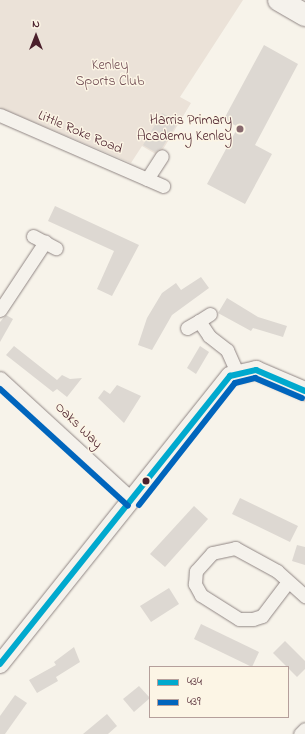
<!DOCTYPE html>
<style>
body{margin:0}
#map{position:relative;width:305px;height:734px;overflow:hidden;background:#f7f3ea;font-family:"Indie Flower",sans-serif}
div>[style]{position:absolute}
.green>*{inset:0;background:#ebe2d8}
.building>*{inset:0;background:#ddd8d2}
.roads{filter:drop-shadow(0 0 1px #908684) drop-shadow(0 0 1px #908684)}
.street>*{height:13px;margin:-6.5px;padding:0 6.5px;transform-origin:6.5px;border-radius:6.5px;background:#f5f2ec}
.secondary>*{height:18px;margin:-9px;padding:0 9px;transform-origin:9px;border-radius:9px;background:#f5f2ec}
.highway>*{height:22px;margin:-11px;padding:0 11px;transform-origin:11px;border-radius:11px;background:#f5f2ec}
.bus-1>*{height:6px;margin:-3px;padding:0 3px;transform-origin:3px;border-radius:3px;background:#00a9ce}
.bus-2>*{height:6px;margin:-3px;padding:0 3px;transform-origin:3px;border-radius:3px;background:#0065bd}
.dots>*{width:11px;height:11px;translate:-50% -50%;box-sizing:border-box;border:2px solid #fcf5e5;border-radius:50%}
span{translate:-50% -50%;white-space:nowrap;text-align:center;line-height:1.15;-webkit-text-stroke:3px #fcf5e5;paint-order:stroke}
.park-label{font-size:14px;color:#704c53}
.poi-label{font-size:14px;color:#4a1f2b}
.right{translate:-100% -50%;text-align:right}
.street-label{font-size:14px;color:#4a1f2b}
.legend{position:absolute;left:149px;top:666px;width:140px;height:52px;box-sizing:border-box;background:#fcf5e5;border:1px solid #b59f9b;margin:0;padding:5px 7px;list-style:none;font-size:12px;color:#4a1f2b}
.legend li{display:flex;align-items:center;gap:8px;height:20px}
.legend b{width:20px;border:1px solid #b59f9b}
.north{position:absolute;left:16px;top:16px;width:40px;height:40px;-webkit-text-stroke:3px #fcf5e5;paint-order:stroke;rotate:0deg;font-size:11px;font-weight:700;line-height:16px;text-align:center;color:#4a1f2b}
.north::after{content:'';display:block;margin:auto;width:14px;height:18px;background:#4a1f2b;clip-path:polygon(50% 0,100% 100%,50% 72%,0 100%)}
</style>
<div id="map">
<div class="green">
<i style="clip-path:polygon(0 0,243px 0,180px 97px,191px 103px,159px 156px,142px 146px,131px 163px,0 108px)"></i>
</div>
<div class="building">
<i style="clip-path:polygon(264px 45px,298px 64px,255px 145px,272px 154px,245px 204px,207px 184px,238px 127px,224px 119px)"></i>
<i style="clip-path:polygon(162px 113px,178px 122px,162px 148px,155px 152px,143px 145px)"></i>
<i style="clip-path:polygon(55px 206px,139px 245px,112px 296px,97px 289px,114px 251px,48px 221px)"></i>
<i style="clip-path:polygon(201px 277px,209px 288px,172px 315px,152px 350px,138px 345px,147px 318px,162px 293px,176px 283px,181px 290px)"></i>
<i style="clip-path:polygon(227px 298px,258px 317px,287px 326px,283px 337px,253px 328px,251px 331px,218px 313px)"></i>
<i style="clip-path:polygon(6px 315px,13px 319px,0 342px,0 322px)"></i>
<i style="clip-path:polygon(14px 346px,57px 380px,62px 375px,70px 379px,82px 378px,67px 397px,57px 389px,53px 392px,6px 355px)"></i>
<i style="clip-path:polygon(200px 346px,209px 352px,196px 374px,187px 368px)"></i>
<i style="clip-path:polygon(117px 385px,141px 396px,124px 423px,98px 398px,104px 390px,110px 394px)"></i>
<i style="clip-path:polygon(240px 498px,298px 526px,290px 542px,232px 514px)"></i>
<i style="clip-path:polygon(194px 506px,208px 519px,165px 567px,150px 554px)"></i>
<i style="clip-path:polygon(297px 545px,305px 547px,305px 565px,292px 561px)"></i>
<i style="clip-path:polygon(169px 588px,179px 604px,151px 622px,140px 606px)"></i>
<i style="clip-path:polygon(201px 624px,259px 652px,252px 667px,194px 639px)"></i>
<i style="clip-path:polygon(285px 641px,305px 661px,305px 669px,297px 677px,273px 653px)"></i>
<i style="clip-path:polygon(74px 647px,80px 662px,56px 677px,58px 681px,37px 693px,29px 680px,56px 665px,54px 662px)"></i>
<i style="clip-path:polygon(139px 686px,150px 698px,134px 712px,123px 699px)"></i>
<i style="clip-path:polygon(15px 695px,27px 703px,5px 734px,0 734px,0 716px)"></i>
<i style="clip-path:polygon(107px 714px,117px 726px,108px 734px,83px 734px)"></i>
</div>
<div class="roads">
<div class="street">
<i style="left:0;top:115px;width:178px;rotate:23.5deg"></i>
<i style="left:147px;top:179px;width:27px;rotate:-57deg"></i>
<i style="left:33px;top:236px;width:26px;rotate:28deg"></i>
<i style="left:0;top:310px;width:82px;rotate:-56.5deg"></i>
<i style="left:210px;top:314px;width:13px;rotate:148deg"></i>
<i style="left:199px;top:321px;width:18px;rotate:56deg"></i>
<i style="left:209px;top:336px;width:23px;rotate:38deg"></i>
<i style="left:227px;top:350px;width:24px;rotate:66deg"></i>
<i style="left:187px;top:328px;width:14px;rotate:-30deg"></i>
<i style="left:0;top:378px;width:180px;rotate:42.5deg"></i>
<i style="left:287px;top:583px;width:41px;rotate:127.1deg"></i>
<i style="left:262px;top:616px;width:9px;rotate:162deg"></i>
<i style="left:253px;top:619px;width:14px;rotate:180deg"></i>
<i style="left:239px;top:619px;width:45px;rotate:-147.7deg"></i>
<i style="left:201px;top:595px;width:13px;rotate:-119deg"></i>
<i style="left:195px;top:584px;width:13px;rotate:-86deg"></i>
<i style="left:196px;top:571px;width:24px;rotate:-48deg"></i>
<i style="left:212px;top:553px;width:24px;rotate:-12deg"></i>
<i style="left:235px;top:548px;width:48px;rotate:28.7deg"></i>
<i style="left:277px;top:571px;width:38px;rotate:42deg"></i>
<i style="left:300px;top:734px;width:7px;rotate:-45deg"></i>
</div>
<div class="secondary">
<i style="left:0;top:664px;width:369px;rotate:-51.4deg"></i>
<i style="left:230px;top:376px;width:27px;rotate:-13deg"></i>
<i style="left:256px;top:370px;width:53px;rotate:23.2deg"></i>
</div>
<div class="highway">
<i style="left:279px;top:0;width:30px;rotate:30deg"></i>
</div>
</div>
<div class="bus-1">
<i style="left:0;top:664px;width:369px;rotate:-51.4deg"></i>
<i style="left:230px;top:376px;width:27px;rotate:-13deg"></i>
<i style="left:256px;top:370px;width:53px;rotate:23.2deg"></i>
</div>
<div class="bus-2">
<i style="left:0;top:389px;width:173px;rotate:42.4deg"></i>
<i style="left:139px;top:505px;width:155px;rotate:-51.8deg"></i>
<i style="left:235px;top:383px;width:21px;rotate:-14deg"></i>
<i style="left:255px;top:378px;width:51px;rotate:23.1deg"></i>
</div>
<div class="dots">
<i style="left:240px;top:129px;background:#87696e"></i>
<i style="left:146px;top:481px;background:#4a1f2b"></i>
</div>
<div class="park-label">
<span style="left:110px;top:74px">Kenley<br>Sports Club</span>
</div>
<div class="poi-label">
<span class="right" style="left:232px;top:129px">Harris Primary<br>Academy Kenley</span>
</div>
<div class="street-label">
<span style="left:80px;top:133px;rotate:23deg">Little Roke Road</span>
<span style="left:78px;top:426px;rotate:44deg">Oaks Way</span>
</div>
<ul class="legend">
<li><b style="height:5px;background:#00a9ce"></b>434</li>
<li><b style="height:5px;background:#0065bd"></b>439</li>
</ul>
<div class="north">N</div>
</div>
